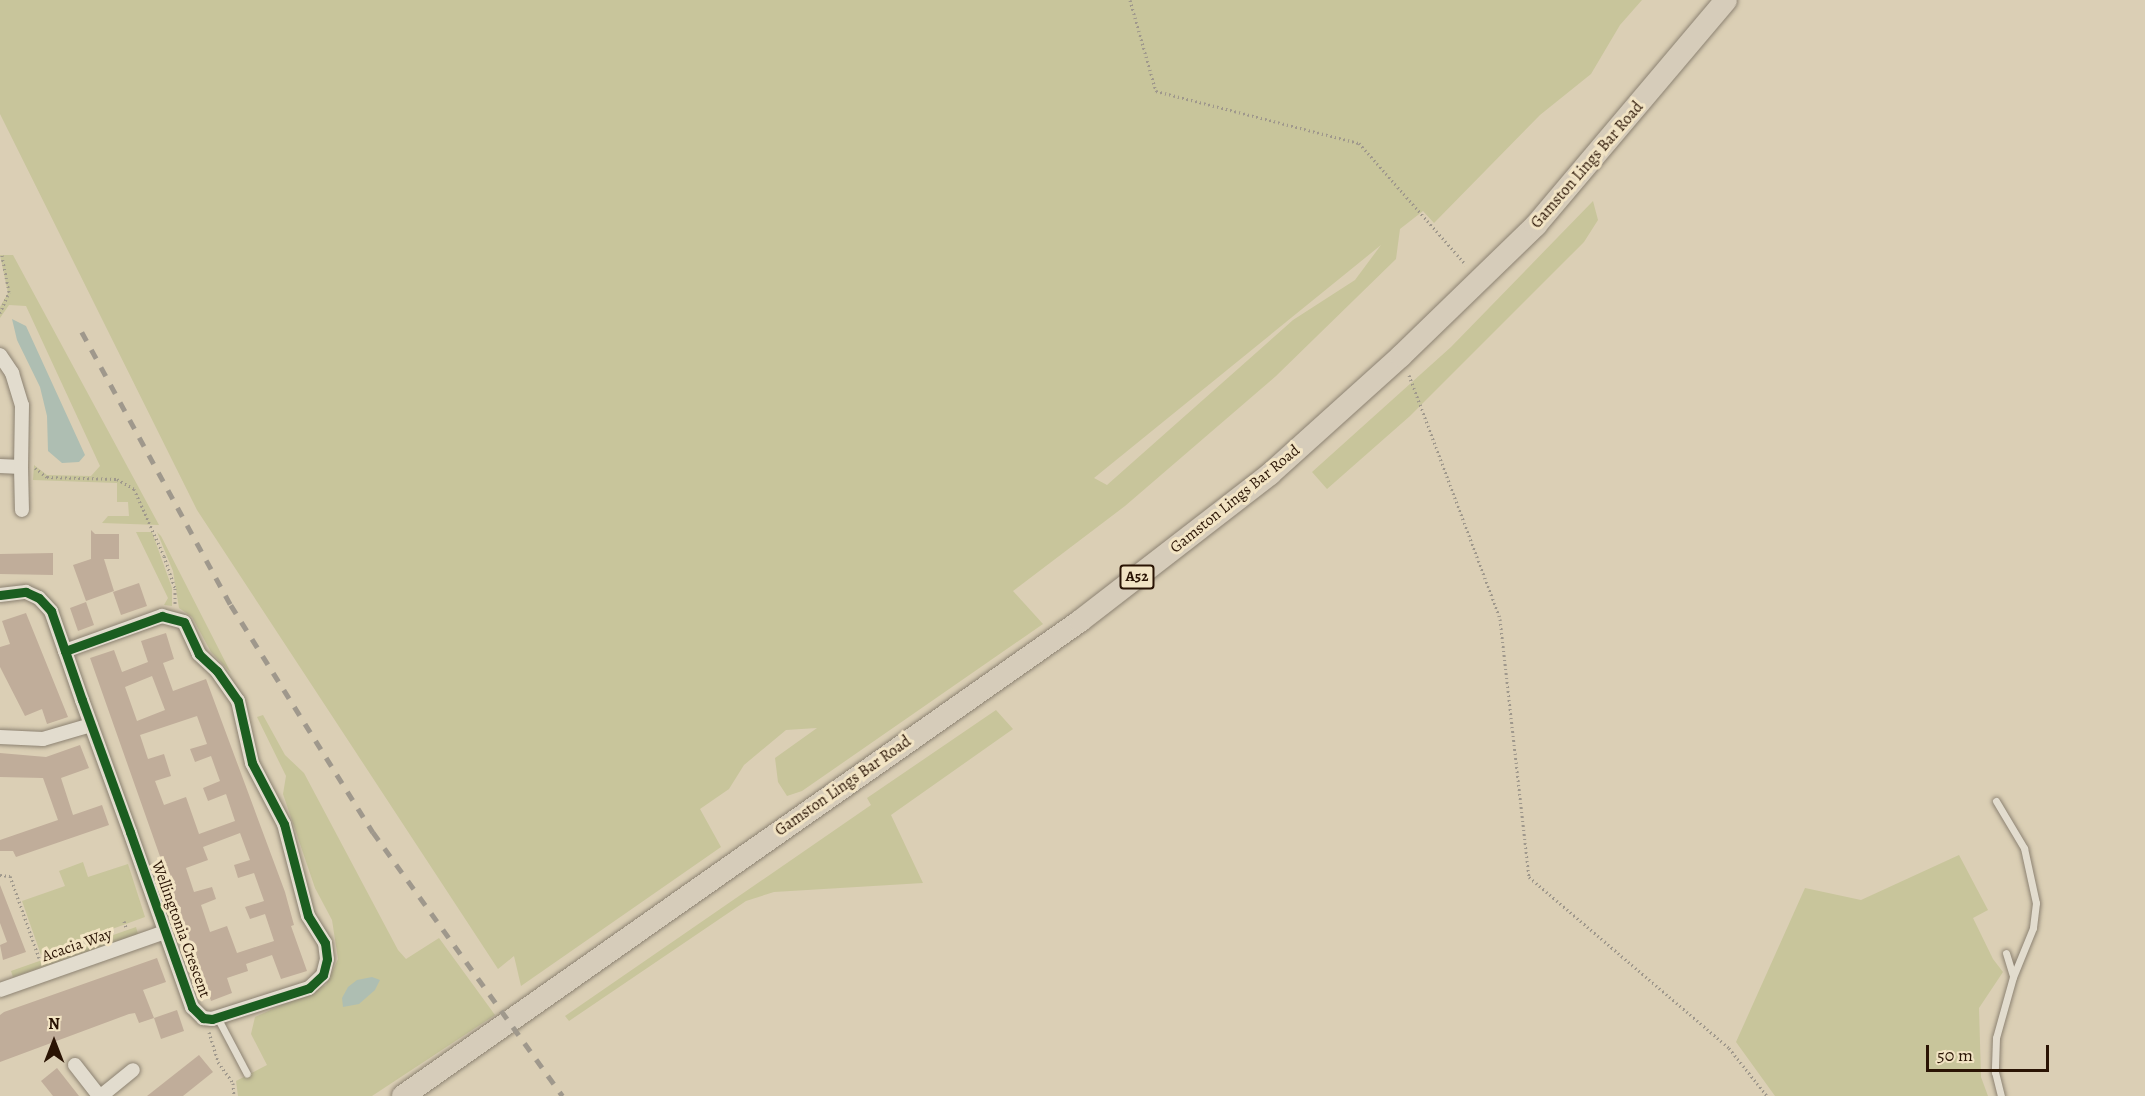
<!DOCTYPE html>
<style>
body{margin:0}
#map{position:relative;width:2145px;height:1096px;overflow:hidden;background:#dbcfb5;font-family:Alegreya,serif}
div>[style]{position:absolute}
.green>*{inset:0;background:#c8c59b}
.water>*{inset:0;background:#aebeb2}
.building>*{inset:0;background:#c0ad9a}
.path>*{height:3px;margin-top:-1.5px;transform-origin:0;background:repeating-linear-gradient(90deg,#9f988c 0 1.5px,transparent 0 4.5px)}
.roads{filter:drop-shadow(0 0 2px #8c8272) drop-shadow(0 0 2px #8c8272)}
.service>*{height:7px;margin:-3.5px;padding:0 3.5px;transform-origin:3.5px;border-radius:3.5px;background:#e2dcce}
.minor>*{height:14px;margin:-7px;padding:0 7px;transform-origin:7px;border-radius:7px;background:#e2dcce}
.trunk>*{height:22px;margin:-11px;padding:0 11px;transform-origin:11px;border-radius:11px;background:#d6ccba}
.rail>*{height:4.5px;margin-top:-2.25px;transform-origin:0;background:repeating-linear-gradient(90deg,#9f988c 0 10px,transparent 0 20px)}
.cycleway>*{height:9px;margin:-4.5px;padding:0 4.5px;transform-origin:4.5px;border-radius:4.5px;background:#1b5e20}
span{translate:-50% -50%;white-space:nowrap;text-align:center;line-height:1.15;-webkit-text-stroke:6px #f2e4c4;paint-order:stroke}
.shield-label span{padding:2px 4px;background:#f2e4c4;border:2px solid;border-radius:4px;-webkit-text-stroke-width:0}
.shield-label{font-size:15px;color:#2a1404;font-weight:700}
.street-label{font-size:16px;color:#2a1404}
.north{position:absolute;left:24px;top:1012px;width:60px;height:60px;-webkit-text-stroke:4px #f2e4c4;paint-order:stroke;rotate:0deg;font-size:16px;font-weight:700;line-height:24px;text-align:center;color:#2a1404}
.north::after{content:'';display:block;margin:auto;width:21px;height:27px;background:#2a1404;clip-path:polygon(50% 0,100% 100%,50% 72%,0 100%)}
.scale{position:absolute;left:1926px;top:1045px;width:123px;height:27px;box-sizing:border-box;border:3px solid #2a1404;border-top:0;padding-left:8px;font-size:18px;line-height:21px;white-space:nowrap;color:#2a1404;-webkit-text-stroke:4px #f2e4c4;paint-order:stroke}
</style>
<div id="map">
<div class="green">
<i style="clip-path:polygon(evenodd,0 0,1642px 0,1620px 25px,1591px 74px,1540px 115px,1434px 223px,1423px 211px,1400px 229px,1396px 259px,1276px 376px,1125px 506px,1013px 591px,1043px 624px,802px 791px,787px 796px,778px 782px,775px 758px,817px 728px,786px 730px,744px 765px,729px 789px,700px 809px,721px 847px,521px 986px,514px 956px,498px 969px,197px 510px,0 114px,0 0,1381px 245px,1355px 280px,1293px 320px,1107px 485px,1094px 478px,1381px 245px)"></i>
<i style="clip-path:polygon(1593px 201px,1598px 220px,1584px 242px,1410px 416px,1327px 489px,1312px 472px,1451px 347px)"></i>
<i style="clip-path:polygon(0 255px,13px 255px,159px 525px,102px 523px,108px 516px,129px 516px,128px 502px,117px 502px,117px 483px,33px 480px,34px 465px,47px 475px,91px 476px,100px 466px,26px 306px,9px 305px,0 318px,0 307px,8px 293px)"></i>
<i style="clip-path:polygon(136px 532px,152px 532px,172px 588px,172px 606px,164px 605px,168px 598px)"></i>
<i style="clip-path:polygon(157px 532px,161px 536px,231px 673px,211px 652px,192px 617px,179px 608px,173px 571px)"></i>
<i style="clip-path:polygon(996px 710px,1013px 729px,891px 815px,923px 883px,774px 892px,746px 901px,569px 1021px,565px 1016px,871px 805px,867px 798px)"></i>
<i style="clip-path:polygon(263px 715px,285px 755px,304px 773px,398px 950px,406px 959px,439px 938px,495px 1015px,372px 1096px,238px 1096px,236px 1081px,267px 1065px,251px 1034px,255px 1017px,326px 985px,338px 959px,332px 920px,315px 888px,283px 794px,286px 776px,257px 717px)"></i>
<i style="clip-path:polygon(1959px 855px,1988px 910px,1973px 918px,1993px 959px,2003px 972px,1979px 1008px,1981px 1077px,1988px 1096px,1775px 1096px,1736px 1042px,1805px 888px,1861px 900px)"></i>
<i style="clip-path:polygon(83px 862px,88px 877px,128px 864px,145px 917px,41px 955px,22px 901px,65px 886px,59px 871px)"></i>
<i style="clip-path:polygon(136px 927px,138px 934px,13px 977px,11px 971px)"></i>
</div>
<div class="water">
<i style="clip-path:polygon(12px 319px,26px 326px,85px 455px,79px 462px,62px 463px,48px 451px,47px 416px,40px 387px,17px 340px)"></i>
<i style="clip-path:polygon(372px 977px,380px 980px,375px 990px,359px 1004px,343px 1007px,342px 998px,348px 987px,357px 980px)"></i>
</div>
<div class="building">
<i style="clip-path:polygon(91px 530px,95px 534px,119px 534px,119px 559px,104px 559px,114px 591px,86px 601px,73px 565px,91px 559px)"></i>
<i style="clip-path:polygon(53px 553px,53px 575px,0 574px,0 554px)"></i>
<i style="clip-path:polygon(139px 583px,147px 606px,121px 615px,113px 592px)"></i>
<i style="clip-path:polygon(86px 602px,94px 625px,78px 631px,70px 608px)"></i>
<i style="clip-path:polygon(26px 613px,68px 717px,47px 724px,42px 709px,25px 716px,0 667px,0 647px,10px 644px,2px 621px)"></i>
<i style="clip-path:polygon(evenodd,166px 633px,174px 659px,163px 663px,173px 691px,206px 679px,285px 892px,294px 925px,291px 926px,307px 971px,281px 979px,272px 955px,246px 964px,248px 971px,227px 978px,232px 993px,211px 1001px,90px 658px,114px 650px,122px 672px,148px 662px,141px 641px,166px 633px,152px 676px,165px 710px,137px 721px,125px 687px,152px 676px,166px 633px,197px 716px,207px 744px,190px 749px,195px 762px,211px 756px,220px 781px,203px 788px,208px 801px,226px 794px,235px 821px,199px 834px,186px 797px,164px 805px,155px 781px,171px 776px,164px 754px,148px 759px,140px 735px,197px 716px,166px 633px,240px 833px,250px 860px,234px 865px,238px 878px,254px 873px,264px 901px,245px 907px,250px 919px,265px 914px,274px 941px,237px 953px,227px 926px,210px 932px,201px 905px,216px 899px,212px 887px,194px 892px,186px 868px,208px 860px,203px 847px,240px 833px)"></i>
<i style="clip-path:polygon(80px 745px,89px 768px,61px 778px,73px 815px,102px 805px,109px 825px,16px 857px,13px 851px,0 851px,0 840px,58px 820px,43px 778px,0 777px,0 753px,46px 757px)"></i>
<i style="clip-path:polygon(0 885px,26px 952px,3px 960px,0 945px,7px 942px,0 923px)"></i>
<i style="clip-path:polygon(157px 958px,166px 982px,143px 990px,154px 1018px,139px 1023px,135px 1013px,129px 1014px,0 1062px,0 1015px,4px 1012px)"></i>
<i style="clip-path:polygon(177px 1010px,184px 1031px,161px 1039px,154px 1018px)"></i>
<i style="clip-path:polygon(199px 1055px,213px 1072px,183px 1096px,147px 1096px)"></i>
<i style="clip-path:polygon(57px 1068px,79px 1096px,53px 1096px,41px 1081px)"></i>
</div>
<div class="path">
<i style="left:1130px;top:0;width:95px;rotate:74.1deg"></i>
<i style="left:1156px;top:91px;width:210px;rotate:14.4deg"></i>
<i style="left:1359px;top:143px;width:162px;rotate:48.7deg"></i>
<i style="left:0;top:313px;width:23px;rotate:-67deg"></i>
<i style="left:9px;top:292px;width:38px;rotate:-101deg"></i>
<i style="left:1409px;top:375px;width:260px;rotate:69.5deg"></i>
<i style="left:1500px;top:619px;width:260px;rotate:83.6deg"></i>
<i style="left:1529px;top:877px;width:263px;rotate:40.5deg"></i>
<i style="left:1729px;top:1048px;width:61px;rotate:51.6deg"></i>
<i style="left:35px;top:468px;width:15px;rotate:37deg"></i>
<i style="left:47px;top:477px;width:70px;rotate:1.6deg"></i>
<i style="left:117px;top:479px;width:20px;rotate:30deg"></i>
<i style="left:134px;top:489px;width:73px;rotate:65.9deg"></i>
<i style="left:164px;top:556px;width:34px;rotate:71deg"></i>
<i style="left:175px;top:588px;width:18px;rotate:90deg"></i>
<i style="left:0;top:875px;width:10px;rotate:6deg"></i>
<i style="left:10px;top:876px;width:87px;rotate:70.5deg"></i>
<i style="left:124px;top:921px;width:6px;rotate:72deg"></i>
<i style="left:87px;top:933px;width:7px;rotate:74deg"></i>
<i style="left:209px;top:1032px;width:31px;rotate:73deg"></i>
<i style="left:218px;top:1062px;width:26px;rotate:54deg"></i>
<i style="left:233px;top:1083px;width:13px;rotate:86deg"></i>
</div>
<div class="roads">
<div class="service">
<i style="left:1996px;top:801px;width:55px;rotate:59.2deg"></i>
<i style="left:2024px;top:848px;width:56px;rotate:77.7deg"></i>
<i style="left:2036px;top:903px;width:25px;rotate:97deg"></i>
<i style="left:2033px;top:928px;width:53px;rotate:112.2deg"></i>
<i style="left:2013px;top:977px;width:63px;rotate:105.6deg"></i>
<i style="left:1996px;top:1038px;width:34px;rotate:92deg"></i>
<i style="left:1995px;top:1072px;width:25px;rotate:76deg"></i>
<i style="left:2006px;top:953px;width:24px;rotate:73deg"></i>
<i style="left:217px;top:1017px;width:64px;rotate:62.2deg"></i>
</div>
<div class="minor">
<i style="left:0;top:355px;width:22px;rotate:56deg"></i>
<i style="left:12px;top:373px;width:34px;rotate:73deg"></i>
<i style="left:22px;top:405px;width:62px;rotate:90.9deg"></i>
<i style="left:21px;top:467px;width:21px;rotate:-177deg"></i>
<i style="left:21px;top:467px;width:43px;rotate:88.7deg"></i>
<i style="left:0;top:595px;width:26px;rotate:-7deg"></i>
<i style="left:26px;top:592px;width:14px;rotate:25deg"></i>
<i style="left:39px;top:598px;width:18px;rotate:47deg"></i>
<i style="left:51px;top:611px;width:42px;rotate:70.7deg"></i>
<i style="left:65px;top:651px;width:52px;rotate:70.9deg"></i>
<i style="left:82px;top:700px;width:140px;rotate:70deg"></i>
<i style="left:130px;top:832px;width:186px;rotate:70.5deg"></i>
<i style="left:192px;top:1007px;width:16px;rotate:45deg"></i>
<i style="left:203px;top:1018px;width:9px;rotate:6deg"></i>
<i style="left:212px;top:1019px;width:102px;rotate:-17.7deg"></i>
<i style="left:309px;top:988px;width:19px;rotate:-43deg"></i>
<i style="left:323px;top:975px;width:16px;rotate:-76deg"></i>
<i style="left:327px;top:959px;width:16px;rotate:-97deg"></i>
<i style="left:325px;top:943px;width:32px;rotate:-122deg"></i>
<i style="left:308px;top:916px;width:95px;rotate:-104.6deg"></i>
<i style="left:284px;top:824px;width:69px;rotate:-117.7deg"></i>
<i style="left:252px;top:763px;width:64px;rotate:-102.7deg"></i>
<i style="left:238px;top:701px;width:37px;rotate:-125deg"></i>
<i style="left:217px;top:671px;width:25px;rotate:-137deg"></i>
<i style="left:199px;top:654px;width:35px;rotate:-115deg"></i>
<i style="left:184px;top:622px;width:23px;rotate:-165deg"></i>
<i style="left:162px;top:616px;width:103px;rotate:160.2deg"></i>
<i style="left:0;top:737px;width:43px;rotate:2.7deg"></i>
<i style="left:43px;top:739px;width:50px;rotate:-16.3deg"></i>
<i style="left:0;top:990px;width:175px;rotate:-19.4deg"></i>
<i style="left:75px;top:1065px;width:39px;rotate:52deg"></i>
<i style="left:101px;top:1096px;width:41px;rotate:-39.1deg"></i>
</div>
<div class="trunk">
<i style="left:403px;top:1096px;width:827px;rotate:-35.05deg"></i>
<i style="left:1080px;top:621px;width:240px;rotate:-37.7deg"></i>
<i style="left:1270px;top:474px;width:176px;rotate:-42deg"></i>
<i style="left:1401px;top:356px;width:188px;rotate:-44.1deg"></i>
<i style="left:1536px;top:225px;width:294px;rotate:-49.8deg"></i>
</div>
</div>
<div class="rail">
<i style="left:82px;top:332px;width:311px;rotate:61.4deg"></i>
<i style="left:231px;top:605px;width:268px;rotate:58deg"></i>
<i style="left:373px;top:832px;width:325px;rotate:54.3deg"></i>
</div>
<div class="cycleway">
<i style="left:0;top:595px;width:26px;rotate:-7deg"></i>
<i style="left:26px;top:592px;width:14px;rotate:25deg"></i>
<i style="left:39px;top:598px;width:18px;rotate:47deg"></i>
<i style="left:51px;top:611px;width:42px;rotate:70.7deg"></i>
<i style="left:65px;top:651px;width:52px;rotate:70.9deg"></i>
<i style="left:82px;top:700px;width:140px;rotate:70deg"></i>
<i style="left:130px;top:832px;width:186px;rotate:70.5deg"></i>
<i style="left:192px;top:1007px;width:16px;rotate:45deg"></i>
<i style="left:203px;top:1018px;width:9px;rotate:6deg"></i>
<i style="left:212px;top:1019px;width:102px;rotate:-17.7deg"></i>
<i style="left:309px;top:988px;width:19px;rotate:-43deg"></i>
<i style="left:323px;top:975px;width:16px;rotate:-76deg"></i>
<i style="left:327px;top:959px;width:16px;rotate:-97deg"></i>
<i style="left:325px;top:943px;width:32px;rotate:-122deg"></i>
<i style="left:308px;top:916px;width:95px;rotate:-104.6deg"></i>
<i style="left:284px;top:824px;width:69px;rotate:-117.7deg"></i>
<i style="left:252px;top:763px;width:64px;rotate:-102.7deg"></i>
<i style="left:238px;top:701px;width:37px;rotate:-125deg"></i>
<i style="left:217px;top:671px;width:25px;rotate:-137deg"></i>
<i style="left:199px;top:654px;width:35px;rotate:-115deg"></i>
<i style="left:184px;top:622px;width:23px;rotate:-165deg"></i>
<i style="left:162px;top:616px;width:103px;rotate:160.2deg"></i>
</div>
<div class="shield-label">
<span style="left:1137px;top:577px">A52</span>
</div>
<div class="street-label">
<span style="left:1587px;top:165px;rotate:-49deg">Gamston Lings Bar Road</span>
<span style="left:1235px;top:499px;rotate:-39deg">Gamston Lings Bar Road</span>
<span style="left:843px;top:786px;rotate:-35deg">Gamston Lings Bar Road</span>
<span style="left:181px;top:929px;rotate:70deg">Wellingtonia Crescent</span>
<span style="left:77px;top:945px;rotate:-19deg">Acacia Way</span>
</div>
<div class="north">N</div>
<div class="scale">50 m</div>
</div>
